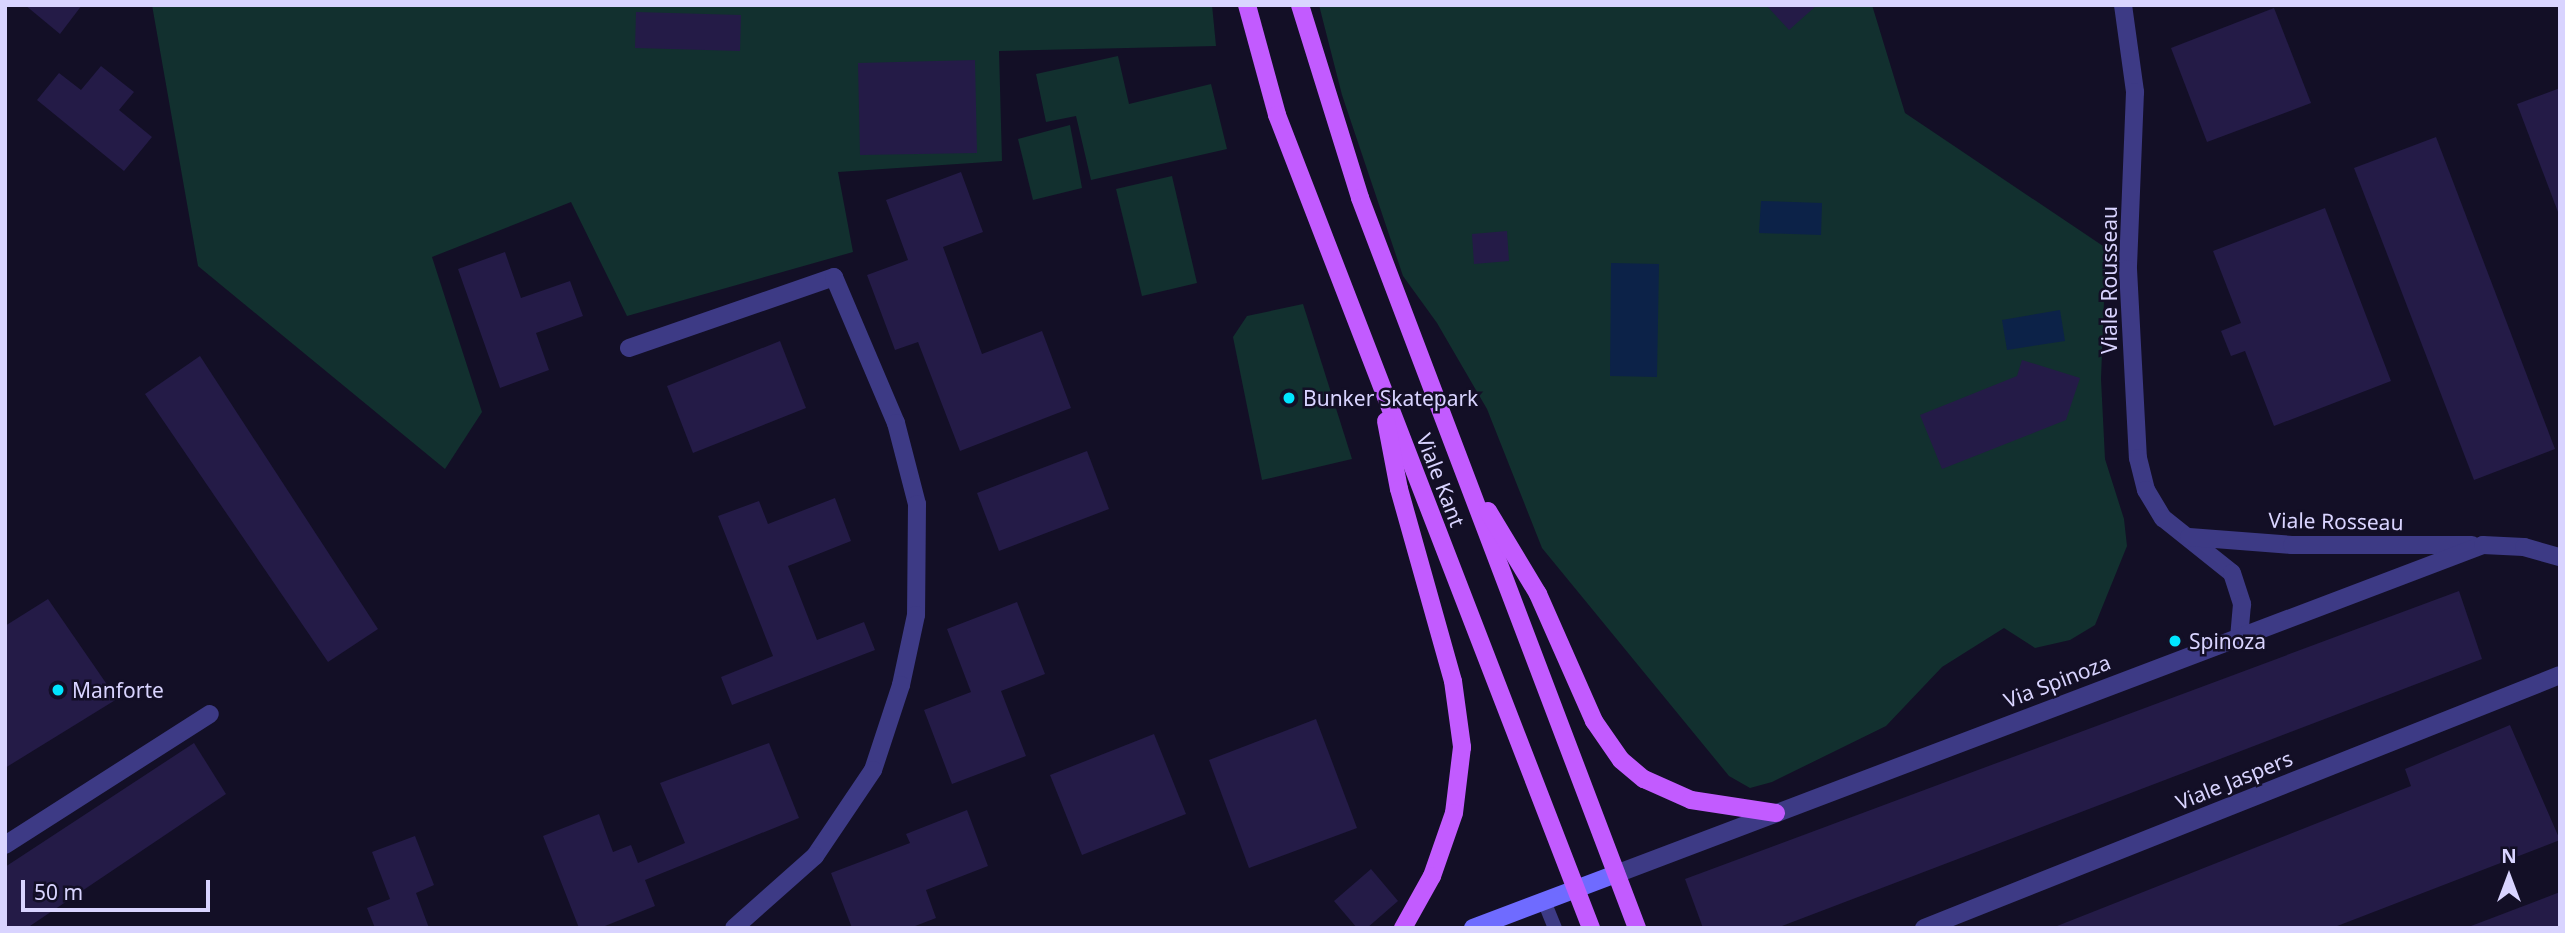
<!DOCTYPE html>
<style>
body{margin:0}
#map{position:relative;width:2565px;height:933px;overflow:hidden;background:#130f26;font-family:"Noto Sans",sans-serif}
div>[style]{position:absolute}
.green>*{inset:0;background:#12302f}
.water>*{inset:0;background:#0c2248}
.building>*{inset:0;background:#241b47}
.lane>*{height:14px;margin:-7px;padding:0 7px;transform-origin:7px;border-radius:7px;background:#3d3a85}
.street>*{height:18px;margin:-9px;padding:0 9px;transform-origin:9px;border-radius:9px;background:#3d3a85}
.secondary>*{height:18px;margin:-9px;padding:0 9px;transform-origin:9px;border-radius:9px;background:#6f6bff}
.primary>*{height:18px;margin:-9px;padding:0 9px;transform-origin:9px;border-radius:9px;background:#c25bff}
.dots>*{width:19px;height:19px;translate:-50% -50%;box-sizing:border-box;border:4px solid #130f26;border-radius:50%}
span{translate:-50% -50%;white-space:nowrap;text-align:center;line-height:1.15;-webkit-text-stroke:5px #130f26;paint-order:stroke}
.street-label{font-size:21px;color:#d9d4ff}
.poi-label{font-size:21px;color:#d9d4ff}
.left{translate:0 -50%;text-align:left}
.frame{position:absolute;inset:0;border:7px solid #d9d4ff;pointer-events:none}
.north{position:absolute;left:2474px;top:842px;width:70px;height:70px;-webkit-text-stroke:5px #130f26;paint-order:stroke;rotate:0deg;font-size:19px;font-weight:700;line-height:28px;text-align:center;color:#d9d4ff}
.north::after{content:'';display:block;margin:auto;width:24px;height:32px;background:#d9d4ff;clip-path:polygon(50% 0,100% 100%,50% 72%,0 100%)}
.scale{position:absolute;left:21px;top:880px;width:189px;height:32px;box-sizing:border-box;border:4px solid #d9d4ff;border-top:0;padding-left:9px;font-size:21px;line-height:24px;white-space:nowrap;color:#d9d4ff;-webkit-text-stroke:5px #130f26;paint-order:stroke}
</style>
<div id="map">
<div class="green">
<i style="clip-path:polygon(152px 5px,1212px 5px,1216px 46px,999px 51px,1002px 161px,838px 172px,853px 252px,627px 316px,571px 202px,432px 257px,482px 412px,445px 469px,198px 266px)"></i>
<i style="clip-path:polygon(1319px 5px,1872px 5px,1905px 113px,2106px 248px,2101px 379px,2105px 459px,2124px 519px,2127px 546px,2095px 625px,2070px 640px,2035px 648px,2004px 628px,1942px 667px,1886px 726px,1772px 782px,1750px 788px,1729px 776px,1542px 548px,1487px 409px,1437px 323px,1403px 276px,1342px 95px)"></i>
<i style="clip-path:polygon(1118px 56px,1129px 104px,1211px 84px,1227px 149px,1091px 180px,1076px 116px,1046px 122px,1036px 74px)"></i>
<i style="clip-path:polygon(1070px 125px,1082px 188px,1033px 200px,1018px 139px)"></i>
<i style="clip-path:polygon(1172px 176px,1197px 283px,1142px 296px,1116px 189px)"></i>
<i style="clip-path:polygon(1303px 304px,1352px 459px,1262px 480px,1233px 337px,1247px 316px)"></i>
</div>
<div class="water">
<i style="clip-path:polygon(1761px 201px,1822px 203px,1821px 235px,1759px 233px)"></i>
<i style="clip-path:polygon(1611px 263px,1659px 264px,1657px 377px,1610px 376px)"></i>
<i style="clip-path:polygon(2060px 310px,2065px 341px,2007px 350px,2002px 320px)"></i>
</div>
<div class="building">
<i style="clip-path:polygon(25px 5px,82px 5px,60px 34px)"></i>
<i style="clip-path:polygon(1766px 5px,1817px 5px,1789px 30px)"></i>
<i style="clip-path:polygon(2274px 8px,2311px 103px,2207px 142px,2171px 48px)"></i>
<i style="clip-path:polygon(636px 12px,741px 15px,740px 51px,635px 48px)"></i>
<i style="clip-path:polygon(975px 60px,977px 153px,860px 155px,858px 63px)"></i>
<i style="clip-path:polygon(101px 66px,134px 92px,119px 110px,152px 137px,124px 171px,37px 100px,59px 73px,81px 90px)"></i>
<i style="clip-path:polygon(2560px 88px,2560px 212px,2558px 212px,2517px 104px)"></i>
<i style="clip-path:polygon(2436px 137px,2555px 449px,2474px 480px,2354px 168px)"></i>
<i style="clip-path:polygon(961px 172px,983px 232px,943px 247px,982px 354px,1042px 331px,1071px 408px,960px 451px,918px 342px,895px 350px,867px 275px,908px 260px,886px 200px)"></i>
<i style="clip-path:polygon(2325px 208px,2391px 381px,2274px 426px,2245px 351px,2231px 356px,2221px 331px,2241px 323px,2213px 251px)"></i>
<i style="clip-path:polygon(1507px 231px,1509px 261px,1474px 264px,1472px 234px)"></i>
<i style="clip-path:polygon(505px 252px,521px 298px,570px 281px,583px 316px,536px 333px,549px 370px,500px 388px,458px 269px)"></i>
<i style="clip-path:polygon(780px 341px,806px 408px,693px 453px,667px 386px)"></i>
<i style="clip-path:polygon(200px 356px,378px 629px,328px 662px,145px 394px)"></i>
<i style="clip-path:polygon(2022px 360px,2080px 378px,2066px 420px,1942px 469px,1920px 415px,2017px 376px)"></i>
<i style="clip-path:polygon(1087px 451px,1109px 509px,999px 551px,977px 493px)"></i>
<i style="clip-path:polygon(835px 498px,851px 541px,788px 566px,817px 640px,864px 622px,875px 650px,732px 705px,721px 677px,773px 656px,718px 516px,759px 501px,768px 524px)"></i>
<i style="clip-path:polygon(2459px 591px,2482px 659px,1777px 928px,1703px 928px,1685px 879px)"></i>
<i style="clip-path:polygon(48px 599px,117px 699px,5px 768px,5px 626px)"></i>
<i style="clip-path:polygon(1017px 602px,1045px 674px,1001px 691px,1026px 756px,952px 784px,924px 710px,971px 692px,947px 629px)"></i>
<i style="clip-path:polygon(1316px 719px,1357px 828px,1249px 868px,1209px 760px)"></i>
<i style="clip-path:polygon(2510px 725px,2560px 840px,2332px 928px,2052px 928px,2411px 786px,2405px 769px)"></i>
<i style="clip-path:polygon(1154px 734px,1186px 814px,1082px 855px,1050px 775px)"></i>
<i style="clip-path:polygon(194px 743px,226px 794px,27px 928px,5px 928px,5px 867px)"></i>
<i style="clip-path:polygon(769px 743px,799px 818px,645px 880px,655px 906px,600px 928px,579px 928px,543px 836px,599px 814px,613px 852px,631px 845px,638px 863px,685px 843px,660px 783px)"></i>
<i style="clip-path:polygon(967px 810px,988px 866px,926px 890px,936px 918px,910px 928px,852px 928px,831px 873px,910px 843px,906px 834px)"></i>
<i style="clip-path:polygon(415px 836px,434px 885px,416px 893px,429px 928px,375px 928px,367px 908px,390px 899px,372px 852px)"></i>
<i style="clip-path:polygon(1371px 869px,1398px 901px,1367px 928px,1357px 928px,1334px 901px)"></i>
<i style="clip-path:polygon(2560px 892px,2560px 928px,2471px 928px,2471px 926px)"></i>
</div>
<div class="lane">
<i style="left:1544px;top:901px;width:29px;rotate:68deg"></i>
</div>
<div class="street">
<i style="left:2123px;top:5px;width:88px;rotate:82.1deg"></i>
<i style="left:2135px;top:92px;width:177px;rotate:92.3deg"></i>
<i style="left:2128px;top:269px;width:189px;rotate:87deg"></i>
<i style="left:2138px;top:458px;width:33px;rotate:76deg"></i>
<i style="left:2146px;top:490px;width:33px;rotate:59deg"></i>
<i style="left:2163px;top:518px;width:88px;rotate:38.6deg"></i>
<i style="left:2232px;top:573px;width:33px;rotate:72deg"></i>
<i style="left:2242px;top:604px;width:32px;rotate:95deg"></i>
<i style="left:629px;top:348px;width:217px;rotate:-19.1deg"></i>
<i style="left:834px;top:277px;width:159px;rotate:67deg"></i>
<i style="left:896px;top:423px;width:84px;rotate:75.5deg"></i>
<i style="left:917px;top:504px;width:111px;rotate:90.5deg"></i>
<i style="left:916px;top:615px;width:72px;rotate:102.1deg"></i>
<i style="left:901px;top:685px;width:89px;rotate:108.2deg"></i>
<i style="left:873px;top:770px;width:104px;rotate:124deg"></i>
<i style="left:815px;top:856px;width:108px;rotate:138.4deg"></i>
<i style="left:2189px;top:537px;width:103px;rotate:4.4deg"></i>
<i style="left:2292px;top:545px;width:180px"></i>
<i style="left:5px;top:845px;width:243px;rotate:-32.6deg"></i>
<i style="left:1616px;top:874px;width:927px;rotate:-20.78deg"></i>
<i style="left:2483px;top:545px;width:41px;rotate:2.8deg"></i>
<i style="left:2524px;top:547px;width:37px;rotate:16deg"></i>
<i style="left:1924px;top:928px;width:684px;rotate:-21.69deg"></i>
</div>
<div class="secondary">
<i style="left:1473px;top:928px;width:153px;rotate:-20.7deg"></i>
</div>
<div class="primary">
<i style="left:1247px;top:5px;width:114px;rotate:74.7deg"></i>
<i style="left:1277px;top:115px;width:872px;rotate:68.88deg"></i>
<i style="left:1300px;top:5px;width:202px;rotate:72.7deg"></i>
<i style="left:1360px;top:198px;width:781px;rotate:69.22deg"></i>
<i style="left:1386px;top:421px;width:69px;rotate:79.2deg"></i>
<i style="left:1399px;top:489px;width:199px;rotate:74.3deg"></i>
<i style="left:1453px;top:681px;width:67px;rotate:82.2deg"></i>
<i style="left:1462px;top:747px;width:66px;rotate:96.9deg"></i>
<i style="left:1454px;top:813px;width:67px;rotate:109.2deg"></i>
<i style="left:1432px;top:876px;width:60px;rotate:119.1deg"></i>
<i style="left:1488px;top:511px;width:97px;rotate:58.9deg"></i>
<i style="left:1538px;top:594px;width:139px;rotate:66.2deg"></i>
<i style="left:1594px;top:721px;width:47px;rotate:55.3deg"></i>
<i style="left:1621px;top:760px;width:30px;rotate:40deg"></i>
<i style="left:1644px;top:779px;width:51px;rotate:24.1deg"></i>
<i style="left:1691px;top:800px;width:86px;rotate:8.7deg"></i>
</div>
<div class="dots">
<i style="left:1289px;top:398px;background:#00e5ff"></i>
<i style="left:2175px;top:641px;background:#00e5ff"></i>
<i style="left:58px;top:690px;background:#00e5ff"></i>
</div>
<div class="street-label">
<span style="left:2109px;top:280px;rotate:-90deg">Viale Rousseau</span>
<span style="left:1441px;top:480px;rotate:69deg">Viale Kant</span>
<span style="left:2336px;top:521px;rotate:1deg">Viale Rosseau</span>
<span style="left:2057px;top:681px;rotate:-21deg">Via Spinoza</span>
<span style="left:2234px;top:780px;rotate:-22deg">Viale Jaspers</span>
</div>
<div class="poi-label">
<span class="left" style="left:1303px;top:398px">Bunker Skatepark</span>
<span class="left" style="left:2189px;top:641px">Spinoza</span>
<span class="left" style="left:72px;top:690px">Manforte</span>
</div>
<div class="frame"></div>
<div class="north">N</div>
<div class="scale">50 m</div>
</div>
